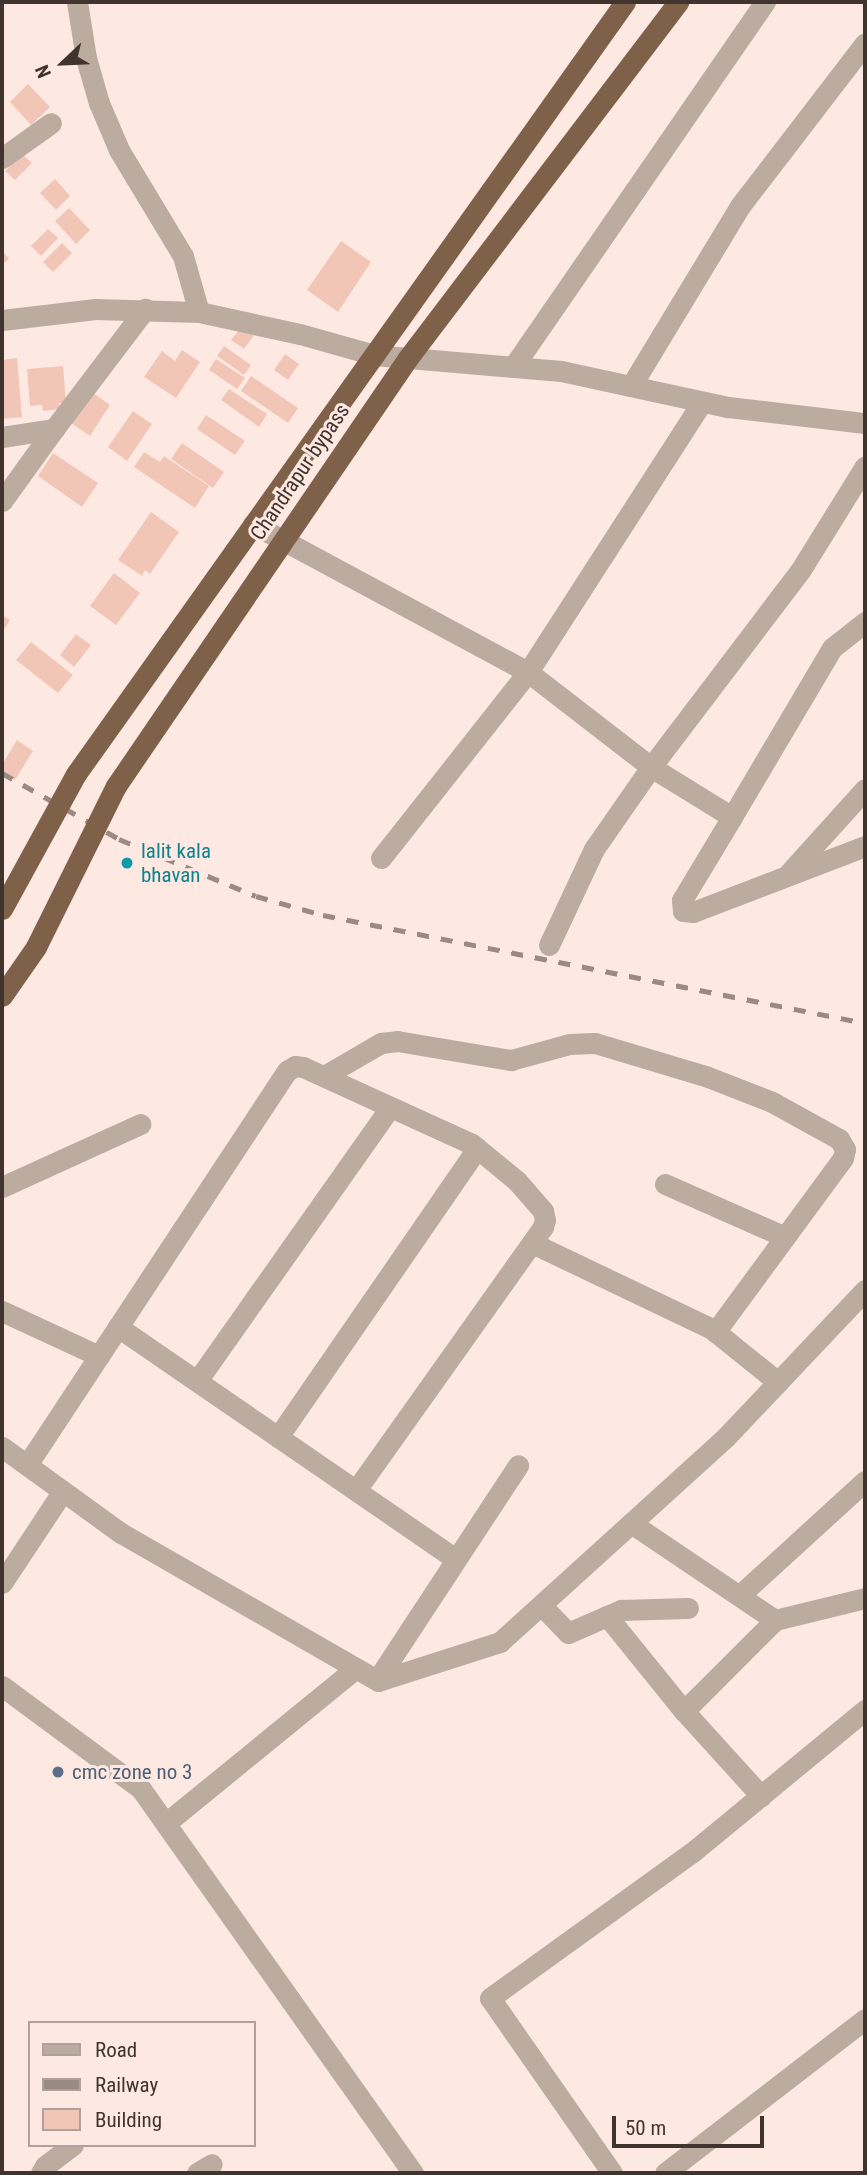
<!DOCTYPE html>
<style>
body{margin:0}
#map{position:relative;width:867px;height:2175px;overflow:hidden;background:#fde9e2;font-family:"Roboto Condensed",sans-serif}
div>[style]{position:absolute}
.building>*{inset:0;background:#f1c6b6}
.minor>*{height:21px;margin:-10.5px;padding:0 10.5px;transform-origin:10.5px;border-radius:10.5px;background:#bcaca0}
.highway>*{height:21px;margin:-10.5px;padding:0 10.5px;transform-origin:10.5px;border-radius:10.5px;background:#7f6049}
.rail>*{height:5px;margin-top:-2.5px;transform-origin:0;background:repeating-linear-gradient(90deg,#9b8a84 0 12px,transparent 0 24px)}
.highway-bridge>*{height:21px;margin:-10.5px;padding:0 10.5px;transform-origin:10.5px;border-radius:10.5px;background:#7f6049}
.dots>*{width:19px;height:19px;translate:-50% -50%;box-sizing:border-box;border:4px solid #fde9e2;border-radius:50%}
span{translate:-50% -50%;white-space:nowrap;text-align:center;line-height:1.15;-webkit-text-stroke:6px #fde9e2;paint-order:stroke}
.street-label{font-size:21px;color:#41342f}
.culture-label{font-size:21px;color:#0d838f}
.left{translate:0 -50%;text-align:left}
.service-label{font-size:21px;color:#4e5e75}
.frame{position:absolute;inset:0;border:4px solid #41342f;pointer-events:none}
.legend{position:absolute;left:28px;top:2021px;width:228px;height:126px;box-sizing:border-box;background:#fde9e2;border:2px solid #b2a19a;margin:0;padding:9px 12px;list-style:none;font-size:21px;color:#41342f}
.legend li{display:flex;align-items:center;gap:14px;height:35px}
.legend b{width:35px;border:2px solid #b2a19a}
.north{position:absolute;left:28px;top:28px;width:70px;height:70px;-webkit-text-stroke:5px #fde9e2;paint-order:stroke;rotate:247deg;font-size:19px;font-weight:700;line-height:28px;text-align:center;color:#41342f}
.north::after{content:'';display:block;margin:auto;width:24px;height:32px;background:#41342f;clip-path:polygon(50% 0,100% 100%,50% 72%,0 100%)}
.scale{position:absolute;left:612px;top:2116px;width:152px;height:32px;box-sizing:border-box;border:4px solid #41342f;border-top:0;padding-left:9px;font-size:21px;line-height:24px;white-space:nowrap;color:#41342f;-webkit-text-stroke:5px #fde9e2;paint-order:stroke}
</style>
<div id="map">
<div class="building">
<i style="clip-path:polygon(28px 84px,50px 107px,31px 125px,10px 102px)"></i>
<i style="clip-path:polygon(22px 154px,32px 163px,15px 180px,5px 171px)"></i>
<i style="clip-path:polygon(55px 179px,70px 196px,56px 210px,40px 193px)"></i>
<i style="clip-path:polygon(69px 208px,90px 230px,76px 244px,55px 221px)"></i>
<i style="clip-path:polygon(48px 229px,58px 238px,41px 256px,31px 246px)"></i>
<i style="clip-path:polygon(341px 241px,371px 262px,338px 312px,307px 290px)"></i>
<i style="clip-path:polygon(62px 243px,72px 253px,53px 272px,43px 262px)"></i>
<i style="clip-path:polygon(2px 250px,9px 259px,2px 265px)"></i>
<i style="clip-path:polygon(242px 327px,257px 331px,244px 349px,231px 340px)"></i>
<i style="clip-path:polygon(224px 346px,251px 365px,244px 375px,217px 356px)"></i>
<i style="clip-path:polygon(182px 350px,200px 362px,176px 398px,144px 377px,162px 351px,175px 361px)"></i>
<i style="clip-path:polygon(285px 354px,299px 364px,288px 380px,274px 370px)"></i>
<i style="clip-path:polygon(17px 358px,22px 417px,2px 419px,2px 360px)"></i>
<i style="clip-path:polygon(216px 359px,245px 378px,237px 389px,209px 370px)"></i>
<i style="clip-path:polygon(63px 366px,66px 403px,59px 403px,60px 409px,43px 411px,42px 405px,30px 406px,27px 369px)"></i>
<i style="clip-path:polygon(251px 376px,298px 408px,288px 423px,241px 391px)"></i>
<i style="clip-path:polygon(229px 389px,267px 414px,259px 427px,221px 400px)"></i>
<i style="clip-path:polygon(92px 392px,110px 405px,90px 436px,71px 423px)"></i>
<i style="clip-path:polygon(133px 411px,152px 424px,127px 461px,108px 447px)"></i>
<i style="clip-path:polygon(206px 415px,245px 441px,235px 455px,197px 429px)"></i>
<i style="clip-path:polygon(182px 443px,224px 472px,213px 488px,171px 459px)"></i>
<i style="clip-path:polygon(144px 452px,160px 462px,164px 456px,209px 486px,195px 508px,134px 467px)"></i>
<i style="clip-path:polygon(53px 453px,98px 483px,82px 507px,38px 476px)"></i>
<i style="clip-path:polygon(151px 512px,179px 532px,150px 574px,145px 570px,142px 576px,118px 560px)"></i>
<i style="clip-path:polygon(114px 573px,140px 593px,116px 625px,90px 606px)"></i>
<i style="clip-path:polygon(2px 615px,10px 620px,2px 633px)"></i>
<i style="clip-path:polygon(76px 634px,91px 645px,74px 667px,60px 655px)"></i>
<i style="clip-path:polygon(31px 642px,73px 675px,58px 693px,16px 660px)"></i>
<i style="clip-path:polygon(17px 740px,33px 751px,15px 780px,2px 771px,2px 765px)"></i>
</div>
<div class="minor">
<i style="left:77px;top:2px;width:57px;rotate:80.9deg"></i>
<i style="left:86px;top:58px;width:47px;rotate:73.9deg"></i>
<i style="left:99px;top:103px;width:51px;rotate:66.9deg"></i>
<i style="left:119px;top:150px;width:124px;rotate:58.9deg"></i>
<i style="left:183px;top:256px;width:58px;rotate:74.1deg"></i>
<i style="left:2px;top:158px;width:60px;rotate:-35.5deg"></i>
<i style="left:2px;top:320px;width:94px;rotate:-6.7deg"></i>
<i style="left:95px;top:309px;width:104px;rotate:1.7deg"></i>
<i style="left:199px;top:312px;width:103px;rotate:12.3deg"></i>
<i style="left:300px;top:334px;width:77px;rotate:15.8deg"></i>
<i style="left:374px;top:355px;width:188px;rotate:4.9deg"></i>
<i style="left:561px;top:371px;width:171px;rotate:12.2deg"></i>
<i style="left:728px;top:407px;width:138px;rotate:6.7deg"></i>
<i style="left:513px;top:367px;width:444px;rotate:-55.4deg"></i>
<i style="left:631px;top:386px;width:210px;rotate:-58.8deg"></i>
<i style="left:740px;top:206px;width:205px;rotate:-52.5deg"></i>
<i style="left:2px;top:437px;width:53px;rotate:-8.7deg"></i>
<i style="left:54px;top:429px;width:151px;rotate:-52.8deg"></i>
<i style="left:2px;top:501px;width:89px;rotate:-54.2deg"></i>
<i style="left:253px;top:524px;width:312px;rotate:28.3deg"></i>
<i style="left:528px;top:672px;width:155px;rotate:37.7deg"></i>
<i style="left:651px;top:767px;width:246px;rotate:-52.8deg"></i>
<i style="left:800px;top:571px;width:123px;rotate:-58.2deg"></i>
<i style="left:732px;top:817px;width:97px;rotate:121.1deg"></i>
<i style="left:682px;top:900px;width:11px;rotate:85deg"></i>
<i style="left:683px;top:911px;width:10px;rotate:6deg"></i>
<i style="left:693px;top:912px;width:184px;rotate:-21deg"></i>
<i style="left:381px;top:858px;width:237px;rotate:-51.7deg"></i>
<i style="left:528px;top:672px;width:321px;rotate:-57.2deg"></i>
<i style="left:790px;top:872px;width:112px;rotate:-47.9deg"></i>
<i style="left:549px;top:945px;width:106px;rotate:-64.9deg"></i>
<i style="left:594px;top:849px;width:100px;rotate:-55.2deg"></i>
<i style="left:651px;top:767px;width:95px;rotate:31.7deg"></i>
<i style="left:732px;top:817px;width:196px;rotate:-59.4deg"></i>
<i style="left:832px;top:648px;width:42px;rotate:-38.2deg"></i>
<i style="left:324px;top:1076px;width:66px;rotate:-30.1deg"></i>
<i style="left:381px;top:1043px;width:16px;rotate:-7deg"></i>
<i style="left:397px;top:1041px;width:116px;rotate:9.5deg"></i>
<i style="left:511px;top:1060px;width:60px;rotate:-15.4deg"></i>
<i style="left:569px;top:1044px;width:26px;rotate:-2deg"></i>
<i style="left:595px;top:1043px;width:118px;rotate:16.7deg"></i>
<i style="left:708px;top:1077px;width:69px;rotate:21.3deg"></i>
<i style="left:772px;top:1102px;width:77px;rotate:28.9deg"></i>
<i style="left:839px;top:1139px;width:12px;rotate:59deg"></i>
<i style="left:845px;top:1149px;width:9px;rotate:103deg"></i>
<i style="left:843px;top:1158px;width:216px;rotate:126.3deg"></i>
<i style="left:665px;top:1184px;width:131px;rotate:23.8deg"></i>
<i style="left:2px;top:1187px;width:152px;rotate:-24.5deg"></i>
<i style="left:532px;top:1243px;width:199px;rotate:25.5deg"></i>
<i style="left:712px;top:1329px;width:85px;rotate:38.8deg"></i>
<i style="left:2px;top:1311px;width:107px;rotate:24.9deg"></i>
<i style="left:118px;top:1327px;width:410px;rotate:34.5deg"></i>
<i style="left:197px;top:1381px;width:335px;rotate:-54.8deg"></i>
<i style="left:278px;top:1437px;width:351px;rotate:-55.4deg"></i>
<i style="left:2px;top:1447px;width:147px;rotate:35.9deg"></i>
<i style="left:121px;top:1533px;width:297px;rotate:29.9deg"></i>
<i style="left:378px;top:1681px;width:128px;rotate:-17.7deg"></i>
<i style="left:500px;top:1642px;width:304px;rotate:-42.2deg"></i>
<i style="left:725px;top:1438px;width:204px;rotate:-46.6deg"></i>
<i style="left:27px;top:1465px;width:472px;rotate:-56.6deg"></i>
<i style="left:287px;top:1071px;width:9px;rotate:-32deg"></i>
<i style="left:295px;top:1066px;width:8px;rotate:7deg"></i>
<i style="left:303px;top:1067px;width:186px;rotate:24.5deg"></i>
<i style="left:472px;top:1144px;width:58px;rotate:39.4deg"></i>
<i style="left:517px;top:1181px;width:40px;rotate:49deg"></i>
<i style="left:543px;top:1211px;width:9px;rotate:77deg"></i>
<i style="left:545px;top:1220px;width:7px;rotate:106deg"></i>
<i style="left:543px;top:1227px;width:323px;rotate:125.4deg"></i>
<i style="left:631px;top:1523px;width:174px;rotate:34deg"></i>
<i style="left:2px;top:1583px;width:110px;rotate:-56.5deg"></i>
<i style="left:740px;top:1595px;width:169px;rotate:-42.4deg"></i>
<i style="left:541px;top:1605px;width:39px;rotate:46deg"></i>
<i style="left:568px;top:1633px;width:58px;rotate:-23.5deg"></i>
<i style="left:621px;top:1610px;width:67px;rotate:-1.7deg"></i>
<i style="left:607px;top:1616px;width:122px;rotate:51deg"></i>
<i style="left:684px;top:1711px;width:115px;rotate:47.8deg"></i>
<i style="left:377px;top:1680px;width:257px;rotate:-56.7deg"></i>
<i style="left:2px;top:1686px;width:173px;rotate:36.5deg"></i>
<i style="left:141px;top:1789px;width:471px;rotate:54.7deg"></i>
<i style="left:684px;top:1711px;width:129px;rotate:-45deg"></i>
<i style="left:775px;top:1620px;width:93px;rotate:-13.7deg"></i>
<i style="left:166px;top:1823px;width:245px;rotate:-39.2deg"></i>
<i style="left:41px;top:2173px;width:8px;rotate:-60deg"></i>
<i style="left:45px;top:2166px;width:35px;rotate:-37deg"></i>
<i style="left:197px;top:2173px;width:17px;rotate:-31deg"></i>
<i style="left:612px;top:2173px;width:213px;rotate:-124.9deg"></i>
<i style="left:490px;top:1998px;width:253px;rotate:-35.8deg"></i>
<i style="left:695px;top:1850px;width:220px;rotate:-39.5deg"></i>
<i style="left:665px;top:2173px;width:252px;rotate:-37.6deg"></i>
</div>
<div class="highway">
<i style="left:76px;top:774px;width:947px;rotate:-54.58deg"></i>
<i style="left:116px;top:786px;width:518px;rotate:-55.7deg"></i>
<i style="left:408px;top:358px;width:447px;rotate:-52.8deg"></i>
<i style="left:2px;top:996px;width:60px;rotate:-55.2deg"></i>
</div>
<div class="rail">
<i style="left:2px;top:773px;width:134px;rotate:29.4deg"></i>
<i style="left:119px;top:839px;width:148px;rotate:22.6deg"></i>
<i style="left:256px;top:896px;width:70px;rotate:15.8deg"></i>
<i style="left:323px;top:915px;width:553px;rotate:11.27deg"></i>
</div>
<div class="highway-bridge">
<i style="left:2px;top:909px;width:154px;rotate:-61.3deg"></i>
<i style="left:36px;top:947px;width:180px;rotate:-63.6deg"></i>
</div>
<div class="dots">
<i style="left:127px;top:863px;background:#0f9aa8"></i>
<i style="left:58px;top:1772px;background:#5c6f8a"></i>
</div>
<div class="street-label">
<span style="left:300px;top:472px;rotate:-56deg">Chandrapur bypass</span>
</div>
<div class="culture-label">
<span class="left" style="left:141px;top:863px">lalit kala<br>bhavan</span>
</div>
<div class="service-label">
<span class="left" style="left:72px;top:1772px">cmc zone no 3</span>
</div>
<div class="frame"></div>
<ul class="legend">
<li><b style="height:9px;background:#bcaca0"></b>Road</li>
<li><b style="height:9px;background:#9b8a84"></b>Railway</li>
<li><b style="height:19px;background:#f1c6b6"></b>Building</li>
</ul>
<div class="north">N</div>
<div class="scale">50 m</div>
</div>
